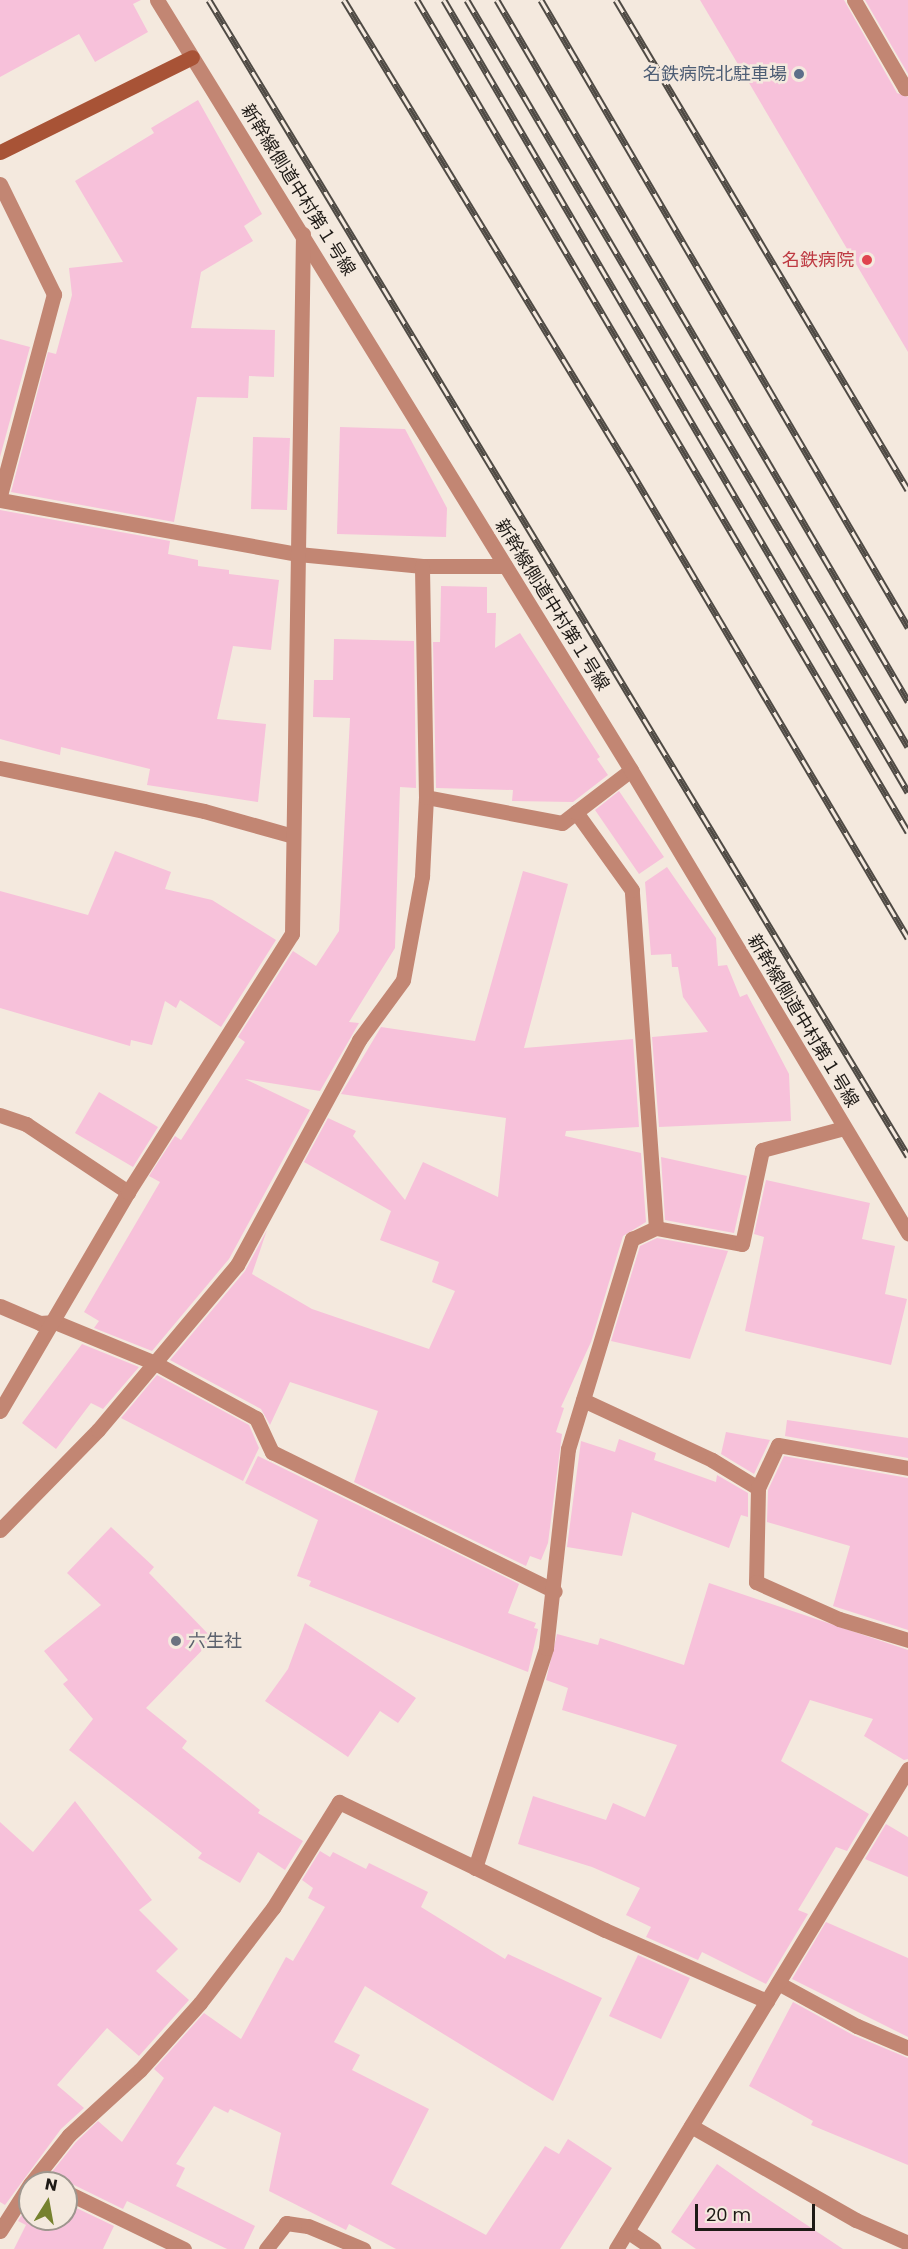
<!DOCTYPE html>
<meta charset="utf-8">
<style>
body{margin:0}
#map{position:relative;width:908px;height:2249px;overflow:hidden;background:#f4e9de;font-family:Poppins,"Noto Sans JP",sans-serif}
div>[style]{position:absolute}
.building>*{inset:0;background:#f7c1da}
.lane>*{height:15px;margin:-7.5px;padding:0 7.5px;transform-origin:7.5px;border-radius:7.5px;background:#c28673}
.street>*{height:15px;margin:-7.5px;padding:0 7.5px;transform-origin:7.5px;border-radius:7.5px;background:#c28673}
.secondary>*{height:15px;margin:-7.5px;padding:0 7.5px;transform-origin:7.5px;border-radius:7.5px;background:#a85336}
.rail>*{height:7px;margin-top:-3.5px;transform-origin:0;background:repeating-linear-gradient(90deg,#f4e9de 0 14px,#4f4a44 0 28px);box-sizing:border-box;border-block:2px solid #4f4a44}
.dots>*{width:16px;height:16px;translate:-50% -50%;box-sizing:border-box;border:3px solid #f4e9de;border-radius:50%}
span{translate:-50% -50%;white-space:nowrap;text-align:center;line-height:1.15;-webkit-text-stroke:5px #f4e9de;paint-order:stroke}
.service-label{font-size:18px;color:#4e5e75}
.right{translate:-100% -50%;text-align:right}
.street-label{font-size:18px;color:#1e1a16}
.health-label{font-size:18px;color:#be3a42}
.worship-label{font-size:18px;color:#5b616d}
.left{translate:0 -50%;text-align:left}
.north{position:absolute;left:18px;top:2171px;width:60px;height:60px;box-sizing:border-box;background:#f4e9de;border:2px solid #9e968e;border-radius:50%;rotate:11deg;font-size:16px;font-weight:700;line-height:24px;text-align:center;color:#1e1a16}
.north::after{content:'';display:block;margin:auto;width:21px;height:27px;background:#76822f;clip-path:polygon(50% 0,100% 100%,50% 72%,0 100%)}
.scale{position:absolute;left:695px;top:2204px;width:120px;height:27px;box-sizing:border-box;border:3px solid #1e1a16;border-top:0;padding-left:8px;font-size:18px;line-height:21px;white-space:nowrap;color:#1e1a16;-webkit-text-stroke:4px #f4e9de;paint-order:stroke}
</style>
<div id="map">
<div class="building">
<i style="clip-path:polygon(0 0,141px 0,133px 4px,148px 32px,95px 62px,79px 34px,0 77px)"></i>
<i style="clip-path:polygon(700px 0,844px 0,897px 93px,908px 97px,908px 352px)"></i>
<i style="clip-path:polygon(865px 0,908px 0,908px 74px)"></i>
<i style="clip-path:polygon(198px 100px,262px 214px,244px 226px,253px 241px,201px 272px,191px 328px,275px 330px,274px 377px,249px 376px,248px 398px,197px 397px,174px 522px,11px 492px,48px 352px,56px 354px,72px 295px,69px 268px,123px 262px,75px 181px,154px 133px,151px 128px)"></i>
<i style="clip-path:polygon(0 339px,30px 347px,0 457px)"></i>
<i style="clip-path:polygon(340px 427px,405px 429px,447px 508px,446px 537px,337px 534px)"></i>
<i style="clip-path:polygon(253px 437px,290px 438px,287px 510px,251px 509px)"></i>
<i style="clip-path:polygon(0 510px,170px 541px,168px 554px,198px 560px,198px 566px,229px 570px,229px 574px,279px 580px,271px 650px,233px 646px,217px 719px,266px 724px,258px 802px,147px 785px,150px 769px,61px 747px,60px 755px,0 739px)"></i>
<i style="clip-path:polygon(441px 586px,487px 587px,487px 613px,496px 613px,495px 648px,520px 633px,600px 757px,597px 759px,608px 775px,573px 802px,512px 801px,513px 790px,436px 788px,433px 642px,440px 642px)"></i>
<i style="clip-path:polygon(334px 639px,414px 641px,416px 788px,400px 787px,395px 948px,349px 1022px,359px 1023px,320px 1091px,245px 1079px,310px 1110px,229px 1259px,152px 1351px,94px 1328px,99px 1321px,84px 1312px,160px 1182px,149px 1176px,175px 1136px,181px 1140px,245px 1042px,238px 1037px,293px 951px,316px 966px,339px 931px,350px 718px,313px 717px,314px 680px,333px 680px)"></i>
<i style="clip-path:polygon(619px 791px,664px 857px,639px 874px,595px 810px)"></i>
<i style="clip-path:polygon(115px 851px,171px 872px,165px 889px,212px 900px,276px 940px,221px 1027px,180px 1000px,176px 1008px,165px 1001px,152px 1045px,131px 1040px,130px 1046px,0 1008px,0 891px,88px 915px)"></i>
<i style="clip-path:polygon(667px 867px,716px 938px,718px 966px,727px 965px,740px 997px,747px 994px,789px 1074px,791px 1121px,659px 1127px,652px 1037px,708px 1032px,683px 997px,678px 967px,672px 967px,671px 954px,651px 955px,645px 882px)"></i>
<i style="clip-path:polygon(523px 871px,568px 884px,524px 1048px,633px 1039px,639px 1127px,566px 1131px,565px 1136px,641px 1153px,646px 1222px,623px 1236px,591px 1342px,561px 1407px,564px 1408px,556px 1432px,562px 1434px,548px 1543px,541px 1560px,530px 1556px,526px 1566px,354px 1482px,378px 1411px,290px 1382px,270px 1425px,261px 1409px,170px 1360px,245px 1271px,267px 1230px,252px 1274px,312px 1309px,429px 1349px,455px 1291px,432px 1282px,439px 1262px,380px 1240px,391px 1211px,304px 1162px,328px 1118px,356px 1131px,353px 1136px,405px 1200px,423px 1162px,498px 1197px,506px 1118px,341px 1094px,381px 1027px,475px 1041px)"></i>
<i style="clip-path:polygon(99px 1092px,158px 1127px,133px 1167px,75px 1133px)"></i>
<i style="clip-path:polygon(661px 1157px,747px 1176px,734px 1233px,665px 1220px)"></i>
<i style="clip-path:polygon(766px 1180px,870px 1203px,862px 1239px,895px 1246px,885px 1294px,907px 1299px,891px 1365px,745px 1331px,764px 1237px,754px 1234px)"></i>
<i style="clip-path:polygon(657px 1238px,728px 1251px,690px 1359px,611px 1341px,640px 1246px)"></i>
<i style="clip-path:polygon(82px 1344px,139px 1367px,103px 1409px,91px 1403px,56px 1449px,22px 1423px)"></i>
<i style="clip-path:polygon(157px 1375px,249px 1425px,259px 1448px,243px 1481px,121px 1418px)"></i>
<i style="clip-path:polygon(787px 1420px,908px 1438px,908px 1458px,785px 1436px)"></i>
<i style="clip-path:polygon(726px 1432px,770px 1440px,754px 1474px,721px 1454px)"></i>
<i style="clip-path:polygon(619px 1439px,656px 1453px,654px 1460px,716px 1482px,717px 1475px,748px 1493px,748px 1517px,741px 1515px,729px 1548px,632px 1512px,622px 1556px,567px 1547px,581px 1441px,615px 1452px)"></i>
<i style="clip-path:polygon(258px 1456px,519px 1584px,508px 1613px,536px 1623px,534px 1628px,538px 1629px,528px 1672px,309px 1586px,311px 1581px,297px 1576px,318px 1520px,245px 1483px)"></i>
<i style="clip-path:polygon(784px 1456px,908px 1478px,908px 1630px,833px 1606px,850px 1546px,767px 1522px,768px 1490px)"></i>
<i style="clip-path:polygon(111px 1527px,154px 1567px,149px 1573px,213px 1639px,146px 1708px,187px 1741px,182px 1748px,260px 1810px,258px 1813px,303px 1841px,285px 1870px,258px 1852px,240px 1883px,198px 1858px,202px 1853px,69px 1750px,93px 1719px,63px 1684px,68px 1680px,44px 1651px,101px 1605px,67px 1573px)"></i>
<i style="clip-path:polygon(709px 1583px,908px 1650px,908px 1759px,904px 1760px,864px 1736px,873px 1719px,810px 1700px,781px 1761px,869px 1814px,847px 1851px,836px 1847px,798px 1910px,808px 1914px,766px 1984px,702px 1952px,698px 1960px,646px 1937px,651px 1927px,626px 1915px,640px 1888px,592px 1867px,518px 1844px,533px 1796px,606px 1820px,613px 1803px,645px 1817px,677px 1745px,562px 1710px,568px 1688px,546px 1680px,557px 1634px,598px 1645px,600px 1638px,684px 1665px)"></i>
<i style="clip-path:polygon(305px 1623px,416px 1698px,398px 1723px,380px 1711px,348px 1757px,265px 1701px,288px 1669px)"></i>
<i style="clip-path:polygon(75px 1801px,152px 1900px,139px 1910px,178px 1949px,156px 1971px,189px 2000px,139px 2056px,107px 2028px,57px 2085px,84px 2108px,61px 2129px,5px 2205px,0 2202px,0 1822px,33px 1852px)"></i>
<i style="clip-path:polygon(886px 1824px,908px 1837px,908px 1877px,865px 1859px)"></i>
<i style="clip-path:polygon(320px 1851px,330px 1857px,333px 1852px,366px 1869px,369px 1863px,428px 1892px,421px 1907px,505px 1959px,508px 1954px,602px 1998px,553px 2101px,365px 1986px,334px 2042px,360px 2055px,352px 2070px,429px 2109px,391px 2184px,486px 2235px,545px 2146px,559px 2154px,568px 2139px,612px 2168px,560px 2249px,396px 2249px,349px 2224px,346px 2230px,269px 2191px,281px 2133px,230px 2109px,228px 2113px,214px 2106px,176px 2164px,185px 2168px,176px 2186px,255px 2226px,244px 2249px,227px 2249px,127px 2201px,123px 2209px,70px 2183px,43px 2183px,76px 2142px,98px 2121px,122px 2142px,164px 2078px,154px 2069px,204px 2013px,241px 2039px,286px 1957px,293px 1961px,325px 1907px,308px 1898px,313px 1888px,302px 1880px)"></i>
<i style="clip-path:polygon(826px 1922px,908px 1958px,908px 2037px,792px 1979px)"></i>
<i style="clip-path:polygon(638px 1955px,690px 1978px,661px 2039px,609px 2016px)"></i>
<i style="clip-path:polygon(793px 2002px,853px 2035px,908px 2058px,908px 2165px,811px 2125px,813px 2121px,749px 2086px)"></i>
<i style="clip-path:polygon(717px 2164px,760px 2194px,843px 2249px,696px 2249px,671px 2232px)"></i>
<i style="clip-path:polygon(30px 2202px,30px 2219px,66px 2219px,66px 2203px,114px 2226px,103px 2249px,14px 2249px,26px 2225px,18px 2221px)"></i>
</div>
<div class="lane">
<i style="left:0;top:768px;width:208px;rotate:11.9deg"></i>
<i style="left:204px;top:811px;width:92px;rotate:15.7deg"></i>
<i style="left:426px;top:797px;width:138px;rotate:10.8deg"></i>
<i style="left:562px;top:823px;width:18px;rotate:-38deg"></i>
<i style="left:656px;top:1228px;width:87px;rotate:10.5deg"></i>
<i style="left:742px;top:1244px;width:96px;rotate:-78deg"></i>
<i style="left:762px;top:1150px;width:85px;rotate:-15deg"></i>
<i style="left:0;top:1306px;width:43px;rotate:23deg"></i>
<i style="left:40px;top:1323px;width:15px;rotate:-4deg"></i>
<i style="left:55px;top:1322px;width:108px;rotate:22.3deg"></i>
<i style="left:155px;top:1363px;width:115px;rotate:28.6deg"></i>
<i style="left:256px;top:1418px;width:38px;rotate:65deg"></i>
<i style="left:272px;top:1452px;width:315px;rotate:26.2deg"></i>
<i style="left:583px;top:1400px;width:142px;rotate:24.9deg"></i>
<i style="left:712px;top:1460px;width:54px;rotate:31.3deg"></i>
<i style="left:758px;top:1488px;width:94px;rotate:91.2deg"></i>
<i style="left:756px;top:1582px;width:91px;rotate:24deg"></i>
<i style="left:839px;top:1619px;width:72px;rotate:16.9deg"></i>
<i style="left:758px;top:1488px;width:47px;rotate:-65.1deg"></i>
<i style="left:778px;top:1445px;width:132px;rotate:10deg"></i>
<i style="left:475px;top:1868px;width:231px;rotate:-72.1deg"></i>
<i style="left:546px;top:1648px;width:200px;rotate:-83.7deg"></i>
<i style="left:568px;top:1449px;width:220px;rotate:-73.1deg"></i>
<i style="left:632px;top:1239px;width:26px;rotate:-25deg"></i>
<i style="left:656px;top:1228px;width:339px;rotate:-94.1deg"></i>
<i style="left:632px;top:890px;width:96px;rotate:-125.7deg"></i>
<i style="left:576px;top:812px;width:69px;rotate:-37.4deg"></i>
<i style="left:691px;top:2126px;width:190px;rotate:29.7deg"></i>
<i style="left:856px;top:2220px;width:57px;rotate:23.9deg"></i>
<i style="left:31px;top:2183px;width:61px;rotate:-51.6deg"></i>
<i style="left:69px;top:2135px;width:96px;rotate:-42.5deg"></i>
<i style="left:140px;top:2070px;width:90px;rotate:-48.2deg"></i>
<i style="left:200px;top:2003px;width:120px;rotate:-52.5deg"></i>
<i style="left:273px;top:1908px;width:125px;rotate:-58.1deg"></i>
<i style="left:66px;top:2192px;width:131px;rotate:25.8deg"></i>
<i style="left:0;top:2231px;width:56px;rotate:-57.4deg"></i>
<i style="left:266px;top:2249px;width:33px;rotate:-52deg"></i>
<i style="left:286px;top:2223px;width:22px;rotate:8deg"></i>
<i style="left:308px;top:2226px;width:60px;rotate:22.7deg"></i>
</div>
<div class="street">
<i style="left:157px;top:0;width:904px;rotate:58.38deg"></i>
<i style="left:631px;top:770px;width:540px;rotate:59.11deg"></i>
<i style="left:854px;top:0;width:102px;rotate:59.9deg"></i>
<i style="left:905px;top:88px;width:4px;rotate:-34deg"></i>
<i style="left:0;top:184px;width:123px;rotate:63.9deg"></i>
<i style="left:54px;top:294px;width:208px;rotate:105deg"></i>
<i style="left:0;top:500px;width:303px;rotate:10.3deg"></i>
<i style="left:298px;top:554px;width:125px;rotate:5.5deg"></i>
<i style="left:422px;top:566px;width:83px"></i>
<i style="left:0;top:1115px;width:28px;rotate:19deg"></i>
<i style="left:26px;top:1124px;width:123px;rotate:33.7deg"></i>
<i style="left:0;top:1411px;width:254px;rotate:-59.7deg"></i>
<i style="left:128px;top:1192px;width:306px;rotate:-57.6deg"></i>
<i style="left:292px;top:934px;width:700px;rotate:-89.1deg"></i>
<i style="left:0;top:1530px;width:140px;rotate:-45.6deg"></i>
<i style="left:98px;top:1430px;width:216px;rotate:-49.9deg"></i>
<i style="left:237px;top:1265px;width:256px;rotate:-61.5deg"></i>
<i style="left:359px;top:1040px;width:74px;rotate:-53.7deg"></i>
<i style="left:403px;top:980px;width:106px;rotate:-79.6deg"></i>
<i style="left:422px;top:876px;width:79px;rotate:-87.1deg"></i>
<i style="left:426px;top:797px;width:231px;rotate:-91deg"></i>
<i style="left:339px;top:1802px;width:295px;rotate:25.7deg"></i>
<i style="left:605px;top:1930px;width:177px;rotate:23.7deg"></i>
<i style="left:778px;top:1983px;width:90px;rotate:28.6deg"></i>
<i style="left:857px;top:2026px;width:56px;rotate:23.3deg"></i>
<i style="left:627px;top:2231px;width:32px;rotate:34deg"></i>
<i style="left:616px;top:2249px;width:562px;rotate:-58.69deg"></i>
</div>
<div class="secondary">
<i style="left:0;top:152px;width:214px;rotate:-26.3deg"></i>
</div>
<div class="rail">
<i style="left:209px;top:0;width:1351px;rotate:58.84deg"></i>
<i style="left:344px;top:0;width:552px;rotate:58.64deg"></i>
<i style="left:631px;top:471px;width:543px;rotate:59.33deg"></i>
<i style="left:417px;top:0;width:966px;rotate:59.45deg"></i>
<i style="left:444px;top:0;width:918px;rotate:59.64deg"></i>
<i style="left:467px;top:0;width:867px;rotate:59.44deg"></i>
<i style="left:497px;top:0;width:813px;rotate:59.62deg"></i>
<i style="left:541px;top:0;width:727px;rotate:59.66deg"></i>
<i style="left:616px;top:0;width:570px;rotate:59.21deg"></i>
</div>
<div class="dots">
<i style="left:799px;top:74px;background:#5c6f8a"></i>
<i style="left:867px;top:260px;background:#e0444e"></i>
<i style="left:176px;top:1641px;background:#6b7280"></i>
</div>
<div class="service-label">
<span class="right" style="left:787px;top:74px">名鉄病院北駐車場</span>
</div>
<div class="street-label">
<span style="left:298px;top:190px;rotate:58deg">新幹線側道中村第１号線</span>
<span style="left:552px;top:605px;rotate:58deg">新幹線側道中村第１号線</span>
<span style="left:803px;top:1021px;rotate:59deg">新幹線側道中村第１号線</span>
</div>
<div class="health-label">
<span class="right" style="left:854px;top:260px">名鉄病院</span>
</div>
<div class="worship-label">
<span class="left" style="left:188px;top:1641px">六生社</span>
</div>
<div class="north">N</div>
<div class="scale">20 m</div>
</div>
